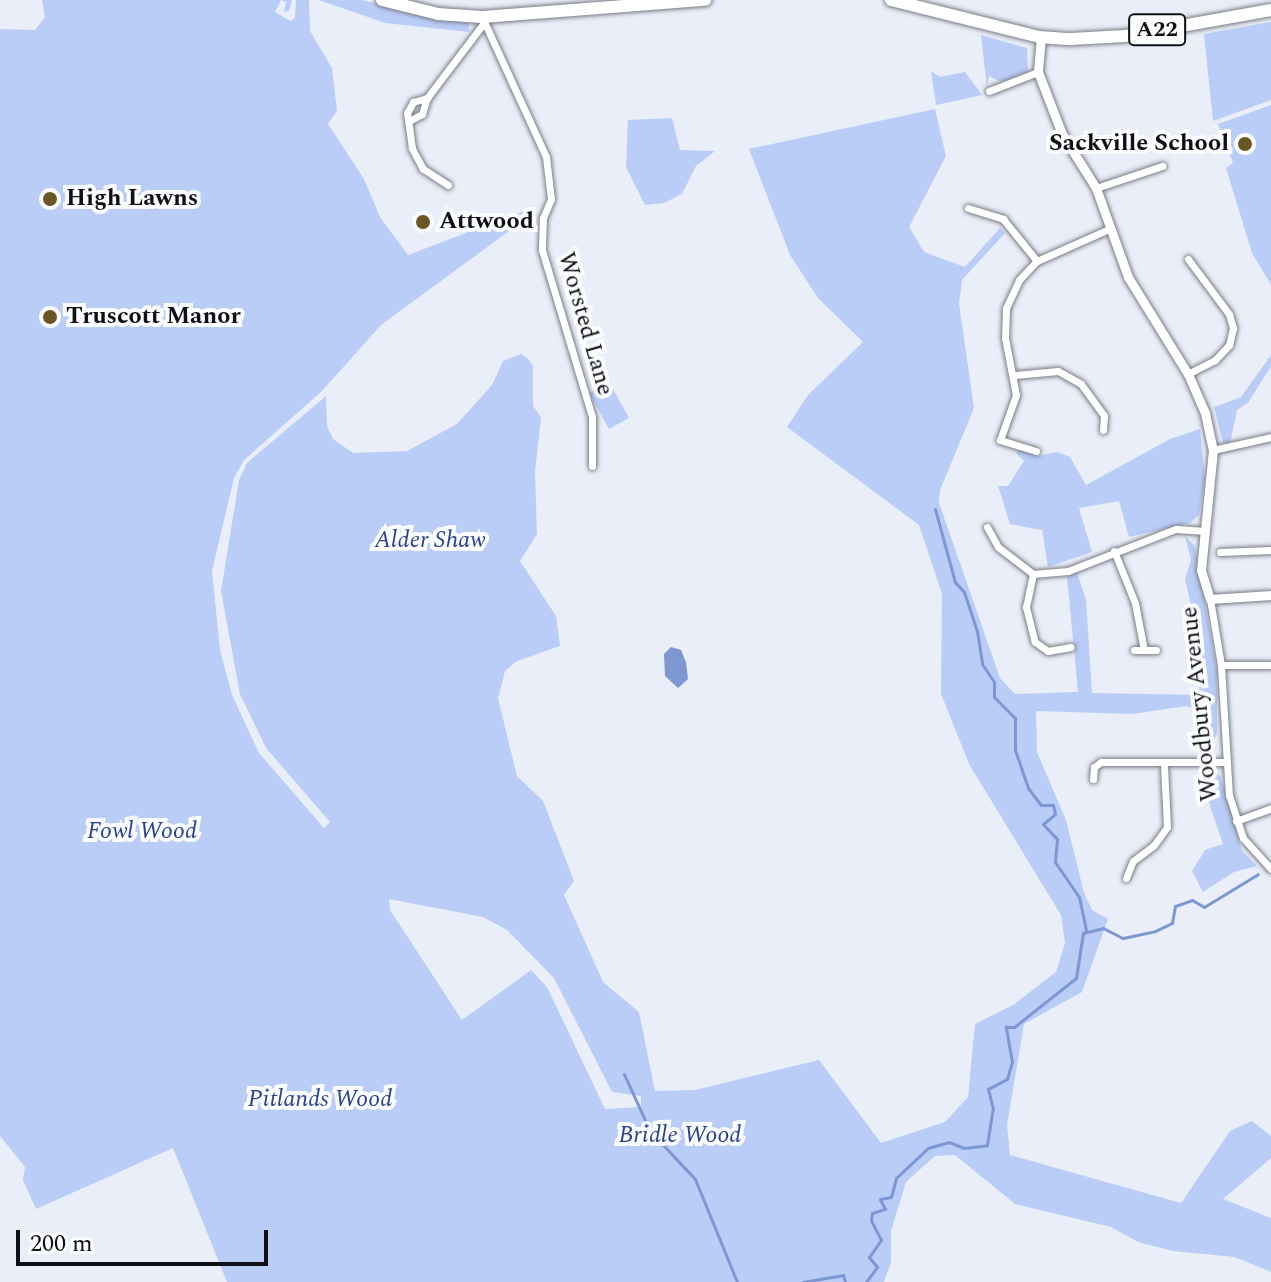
<!DOCTYPE html>
<style>
body{margin:0}
#map{position:relative;width:1271px;height:1282px;overflow:hidden;background:#eaeef8;font-family:Spectral,serif}
div>[style]{position:absolute}
.green>*{inset:0;background:#bacdf7}
.water>*{inset:0;background:#7d97d3}
.stream>*{height:3px;margin:-1.5px;padding:0 1.5px;transform-origin:1.5px;border-radius:1.5px;background:#7d97d3}
.roads{filter:drop-shadow(0 0 2px #797d85) drop-shadow(0 0 2px #797d85)}
.minor>*{height:7px;margin:-3.5px;padding:0 3.5px;transform-origin:3.5px;border-radius:3.5px;background:#fff}
.tertiary>*{height:9px;margin:-4.5px;padding:0 4.5px;transform-origin:4.5px;border-radius:4.5px;background:#fff}
.trunk>*{height:12px;margin:-6px;padding:0 6px;transform-origin:6px;border-radius:6px;background:#fff}
.dots>*{width:22px;height:22px;translate:-50% -50%;box-sizing:border-box;border:4px solid #fbfcfe;border-radius:50%}
span{translate:-50% -50%;white-space:nowrap;text-align:center;line-height:1.15;-webkit-text-stroke:8px #fbfcfe;paint-order:stroke}
.shield-label span{padding:2px 6px;background:#fbfcfe;border:2px solid;border-radius:6px;-webkit-text-stroke-width:0}
.shield-label{font-size:22px;color:#0f1013;font-weight:700}
.poi-label{font-size:24px;color:#0f1013;font-weight:700}
.right{translate:-100% -50%;text-align:right}
.left{translate:0 -50%;text-align:left}
.street-label{font-size:24px;color:#0f1013}
.park-label{font-size:24px;color:#2a438b;font-style:italic}
.scale{position:absolute;left:16px;top:1230px;width:252px;height:36px;box-sizing:border-box;border:4px solid #0f1013;border-top:0;padding-left:10px;font-size:24px;line-height:28px;white-space:nowrap;color:#0f1013;-webkit-text-stroke:6px #fbfcfe;paint-order:stroke}
</style>
<div id="map">
<div class="green">
<i style="clip-path:polygon(evenodd,42px 0,292px 0,289px 11px,284px 12px,286px 2px,281px 0,275px 12px,290px 21px,295px 18px,296px 0,309px 0,310px 31px,332px 68px,337px 111px,328px 124px,364px 179px,380px 217px,408px 255px,532px 208px,535px 212px,381px 325px,321px 392px,244px 460px,234px 478px,212px 571px,220px 650px,232px 695px,259px 753px,324px 828px,330px 822px,266px 748px,240px 694px,221px 591px,239px 480px,247px 463px,326px 396px,327px 426px,333px 439px,353px 453px,407px 451px,457px 424px,492px 385px,503px 361px,521px 354px,527px 358px,533px 366px,533px 406px,541px 417px,535px 472px,537px 534px,520px 561px,556px 616px,560px 646px,517px 661px,505px 671px,498px 698px,517px 776px,543px 801px,574px 881px,564px 895px,603px 982px,639px 1012px,655px 1091px,695px 1090px,819px 1060px,881px 1143px,945px 1122px,968px 1097px,975px 1024px,1013px 1005px,1056px 972px,1065px 943px,1061px 915px,969px 764px,941px 694px,942px 594px,919px 525px,787px 427px,808px 395px,863px 342px,818px 298px,790px 255px,749px 149px,935px 109px,946px 156px,909px 227px,924px 252px,965px 267px,1000px 228px,1005px 233px,962px 280px,959px 304px,974px 408px,940px 490px,939px 503px,1000px 678px,1015px 694px,1078px 692px,1067px 577px,1077px 572px,1086px 600px,1092px 693px,1200px 695px,1198px 636px,1185px 579px,1191px 560px,1185px 536px,1195px 546px,1217px 672px,1217px 734px,1207px 752px,1203px 753px,1203px 711px,1186px 706px,1132px 714px,1036px 711px,1037px 752px,1066px 820px,1084px 893px,1092px 910px,1108px 919px,1082px 992px,1024px 1024px,1007px 1125px,1010px 1155px,1181px 1203px,1230px 1131px,1252px 1121px,1271px 1136px,1271px 1158px,1223px 1199px,1271px 1218px,1271px 1272px,1235px 1257px,1173px 1251px,1138px 1242px,1111px 1227px,1015px 1204px,955px 1155px,935px 1156px,906px 1182px,891px 1231px,891px 1262px,884px 1282px,227px 1282px,173px 1148px,36px 1209px,23px 1180px,25px 1167px,0 1136px,0 29px,35px 30px,45px 17px,42px 0,389px 899px,483px 917px,507px 930px,554px 978px,612px 1092px,641px 1096px,641px 1107px,605px 1109px,547px 987px,531px 970px,462px 1020px,390px 910px,389px 899px)"></i>
<i style="clip-path:polygon(319px 0,361px 0,469px 22px,469px 32px,385px 23px)"></i>
<i style="clip-path:polygon(1271px 22px,1271px 100px,1213px 121px,1204px 34px)"></i>
<i style="clip-path:polygon(981px 35px,1027px 48px,1028px 72px,1001px 82px,989px 76px,987px 88px)"></i>
<i style="clip-path:polygon(931px 71px,940px 77px,965px 72px,982px 95px,936px 105px)"></i>
<i style="clip-path:polygon(1271px 105px,1271px 285px,1252px 253px,1226px 168px,1233px 163px,1218px 124px)"></i>
<i style="clip-path:polygon(672px 118px,680px 150px,715px 151px,696px 166px,682px 194px,664px 203px,645px 205px,626px 167px,628px 120px)"></i>
<i style="clip-path:polygon(1271px 355px,1271px 366px,1248px 403px,1237px 410px,1230px 444px,1223px 443px,1214px 407px,1241px 397px)"></i>
<i style="clip-path:polygon(609px 382px,629px 418px,609px 429px,589px 393px)"></i>
<i style="clip-path:polygon(1200px 429px,1205px 479px,1199px 515px,1190px 523px,1129px 537px,1119px 501px,1079px 508px,1092px 552px,1048px 567px,1042px 530px,1010px 524px,998px 486px,1008px 486px,1024px 461px,1016px 453px,1020px 447px,1036px 456px,1057px 452px,1070px 457px,1086px 485px,1170px 439px)"></i>
<i style="clip-path:polygon(1209px 765px,1221px 777px,1242px 851px,1257px 866px,1234px 872px,1203px 892px,1192px 871px,1205px 850px,1223px 844px,1202px 783px)"></i>
</div>
<div class="water">
<i style="clip-path:polygon(671px 647px,681px 650px,686px 662px,688px 679px,678px 688px,665px 676px,664px 654px)"></i>
</div>
<div class="stream">
<i style="left:935px;top:509px;width:76px;rotate:74.7deg"></i>
<i style="left:955px;top:582px;width:13px;rotate:48deg"></i>
<i style="left:964px;top:592px;width:41px;rotate:71.6deg"></i>
<i style="left:977px;top:631px;width:33px;rotate:81deg"></i>
<i style="left:982px;top:664px;width:22px;rotate:56deg"></i>
<i style="left:994px;top:682px;width:15px;rotate:90deg"></i>
<i style="left:994px;top:697px;width:30px;rotate:45deg"></i>
<i style="left:1015px;top:718px;width:32px;rotate:90deg"></i>
<i style="left:1015px;top:750px;width:40px;rotate:71.1deg"></i>
<i style="left:1028px;top:788px;width:21px;rotate:53deg"></i>
<i style="left:1041px;top:805px;width:12px"></i>
<i style="left:1053px;top:805px;width:9px;rotate:77deg"></i>
<i style="left:1055px;top:814px;width:16px;rotate:140deg"></i>
<i style="left:1043px;top:824px;width:21px;rotate:47deg"></i>
<i style="left:1057px;top:839px;width:23px;rotate:95deg"></i>
<i style="left:1055px;top:862px;width:42px;rotate:55.6deg"></i>
<i style="left:1079px;top:897px;width:35px;rotate:78deg"></i>
<i style="left:624px;top:1074px;width:63px;rotate:65.5deg"></i>
<i style="left:650px;top:1131px;width:66px;rotate:46.8deg"></i>
<i style="left:695px;top:1179px;width:111px;rotate:67.8deg"></i>
<i style="left:803px;top:1282px;width:41px;rotate:-9.9deg"></i>
<i style="left:843px;top:1275px;width:7px;rotate:74deg"></i>
<i style="left:866px;top:1282px;width:19px;rotate:-54deg"></i>
<i style="left:877px;top:1267px;width:13px;rotate:-129deg"></i>
<i style="left:869px;top:1257px;width:21px;rotate:-55deg"></i>
<i style="left:881px;top:1240px;width:22px;rotate:-117deg"></i>
<i style="left:871px;top:1220px;width:7px;rotate:-82deg"></i>
<i style="left:872px;top:1213px;width:14px;rotate:-17deg"></i>
<i style="left:885px;top:1209px;width:11px;rotate:-117deg"></i>
<i style="left:880px;top:1199px;width:11px;rotate:-10deg"></i>
<i style="left:891px;top:1197px;width:20px;rotate:-75deg"></i>
<i style="left:896px;top:1178px;width:44px;rotate:-43.2deg"></i>
<i style="left:928px;top:1148px;width:22px;rotate:-16deg"></i>
<i style="left:949px;top:1142px;width:16px;rotate:22deg"></i>
<i style="left:964px;top:1148px;width:23px;rotate:-7deg"></i>
<i style="left:987px;top:1145px;width:36px;rotate:-81deg"></i>
<i style="left:993px;top:1109px;width:21px;rotate:-104deg"></i>
<i style="left:988px;top:1089px;width:21px;rotate:-28deg"></i>
<i style="left:1007px;top:1079px;width:18px;rotate:-74deg"></i>
<i style="left:1012px;top:1062px;width:36px;rotate:-100deg"></i>
<i style="left:1006px;top:1027px;width:8px"></i>
<i style="left:1014px;top:1027px;width:79px;rotate:-38.3deg"></i>
<i style="left:1076px;top:978px;width:46px;rotate:-81.2deg"></i>
<i style="left:1083px;top:933px;width:21px;rotate:-14deg"></i>
<i style="left:1103px;top:928px;width:22px;rotate:27deg"></i>
<i style="left:1123px;top:938px;width:33px;rotate:-12deg"></i>
<i style="left:1155px;top:931px;width:19px;rotate:-25deg"></i>
<i style="left:1172px;top:923px;width:17px;rotate:-80deg"></i>
<i style="left:1175px;top:906px;width:18px;rotate:-19deg"></i>
<i style="left:1192px;top:900px;width:14px;rotate:30deg"></i>
<i style="left:1204px;top:907px;width:63px;rotate:-31.4deg"></i>
</div>
<div class="roads">
<div class="minor">
<i style="left:482px;top:17px;width:154px;rotate:65.4deg"></i>
<i style="left:546px;top:157px;width:42px;rotate:83.2deg"></i>
<i style="left:551px;top:199px;width:21px;rotate:113deg"></i>
<i style="left:543px;top:218px;width:32px;rotate:92deg"></i>
<i style="left:542px;top:250px;width:174px;rotate:73.3deg"></i>
<i style="left:592px;top:417px;width:49px;rotate:90deg"></i>
<i style="left:989px;top:91px;width:53px;rotate:-21.2deg"></i>
<i style="left:409px;top:121px;width:15px;rotate:-28deg"></i>
<i style="left:422px;top:114px;width:17px;rotate:-73deg"></i>
<i style="left:448px;top:185px;width:30px;rotate:-147deg"></i>
<i style="left:423px;top:169px;width:24px;rotate:-118deg"></i>
<i style="left:412px;top:148px;width:35px;rotate:-98deg"></i>
<i style="left:407px;top:113px;width:13px;rotate:-61deg"></i>
<i style="left:413px;top:102px;width:15px;rotate:-16deg"></i>
<i style="left:427px;top:98px;width:93px;rotate:-52.9deg"></i>
<i style="left:1096px;top:188px;width:70px;rotate:-18.4deg"></i>
<i style="left:968px;top:208px;width:37px;rotate:17deg"></i>
<i style="left:1003px;top:219px;width:54px;rotate:51deg"></i>
<i style="left:1188px;top:259px;width:69px;rotate:53.3deg"></i>
<i style="left:1229px;top:314px;width:15px;rotate:74deg"></i>
<i style="left:1233px;top:328px;width:17px;rotate:103deg"></i>
<i style="left:1229px;top:345px;width:21px;rotate:133deg"></i>
<i style="left:1215px;top:360px;width:30px;rotate:153deg"></i>
<i style="left:1015px;top:375px;width:43px;rotate:-5.3deg"></i>
<i style="left:1058px;top:371px;width:26px;rotate:29deg"></i>
<i style="left:1081px;top:384px;width:39px;rotate:54deg"></i>
<i style="left:1104px;top:416px;width:14px;rotate:94deg"></i>
<i style="left:1213px;top:450px;width:59px;rotate:-12.6deg"></i>
<i style="left:1036px;top:451px;width:38px;rotate:-163deg"></i>
<i style="left:1000px;top:440px;width:48px;rotate:-70.4deg"></i>
<i style="left:1016px;top:395px;width:58px;rotate:-100.9deg"></i>
<i style="left:1005px;top:338px;width:30px;rotate:-88deg"></i>
<i style="left:1006px;top:308px;width:31px;rotate:-65deg"></i>
<i style="left:1019px;top:280px;width:26px;rotate:-47deg"></i>
<i style="left:1037px;top:261px;width:79px;rotate:-24deg"></i>
<i style="left:987px;top:527px;width:23px;rotate:61deg"></i>
<i style="left:998px;top:547px;width:44px;rotate:37.6deg"></i>
<i style="left:1033px;top:574px;width:35px;rotate:-5deg"></i>
<i style="left:1068px;top:571px;width:116px;rotate:-21.3deg"></i>
<i style="left:1176px;top:529px;width:26px;rotate:4deg"></i>
<i style="left:1114px;top:551px;width:56px;rotate:68deg"></i>
<i style="left:1135px;top:603px;width:48px;rotate:79.2deg"></i>
<i style="left:1220px;top:552px;width:51px;rotate:-2.2deg"></i>
<i style="left:1033px;top:574px;width:34px;rotate:102deg"></i>
<i style="left:1026px;top:607px;width:36px;rotate:76deg"></i>
<i style="left:1035px;top:642px;width:16px;rotate:35deg"></i>
<i style="left:1048px;top:651px;width:23px;rotate:-10deg"></i>
<i style="left:1210px;top:599px;width:67px;rotate:80.5deg"></i>
<i style="left:1221px;top:665px;width:130px;rotate:86.5deg"></i>
<i style="left:1229px;top:795px;width:45px;rotate:72deg"></i>
<i style="left:1243px;top:838px;width:42px;rotate:47.9deg"></i>
<i style="left:1134px;top:650px;width:22px"></i>
<i style="left:1221px;top:665px;width:50px"></i>
<i style="left:1093px;top:779px;width:12px;rotate:-85deg"></i>
<i style="left:1094px;top:767px;width:9px;rotate:-36deg"></i>
<i style="left:1101px;top:762px;width:123px"></i>
<i style="left:1236px;top:821px;width:37px;rotate:-20deg"></i>
<i style="left:1126px;top:878px;width:18px;rotate:-68deg"></i>
<i style="left:1133px;top:861px;width:26px;rotate:-37deg"></i>
<i style="left:1154px;top:845px;width:22px;rotate:-54deg"></i>
<i style="left:1167px;top:827px;width:61px;rotate:-92.8deg"></i>
</div>
<div class="tertiary">
<i style="left:1041px;top:37px;width:35px;rotate:95deg"></i>
<i style="left:1038px;top:72px;width:66px;rotate:68.8deg"></i>
<i style="left:1062px;top:134px;width:64px;rotate:57.8deg"></i>
<i style="left:1096px;top:188px;width:95px;rotate:70.2deg"></i>
<i style="left:1128px;top:277px;width:114px;rotate:58.3deg"></i>
<i style="left:1188px;top:374px;width:43px;rotate:66.4deg"></i>
<i style="left:1205px;top:413px;width:38px;rotate:78deg"></i>
<i style="left:1213px;top:450px;width:121px;rotate:95.7deg"></i>
<i style="left:1201px;top:570px;width:30px;rotate:73deg"></i>
<i style="left:1210px;top:599px;width:61px;rotate:-3.8deg"></i>
</div>
<div class="trunk">
<i style="left:382px;top:0;width:58px;rotate:14deg"></i>
<i style="left:438px;top:14px;width:44px;rotate:3.9deg"></i>
<i style="left:482px;top:17px;width:224px;rotate:-4.4deg"></i>
<i style="left:891px;top:0;width:153px;rotate:14deg"></i>
<i style="left:1039px;top:37px;width:32px;rotate:4deg"></i>
<i style="left:1071px;top:39px;width:54px;rotate:-3.2deg"></i>
<i style="left:1125px;top:36px;width:148px;rotate:-10.1deg"></i>
</div>
</div>
<div class="dots">
<i style="left:1245px;top:144px;background:#6b5625"></i>
<i style="left:50px;top:199px;background:#6b5625"></i>
<i style="left:423px;top:222px;background:#6b5625"></i>
<i style="left:50px;top:317px;background:#6b5625"></i>
</div>
<div class="shield-label">
<span style="left:1157px;top:30px">A22</span>
</div>
<div class="poi-label">
<span class="right" style="left:1229px;top:144px">Sackville School</span>
<span class="left" style="left:66px;top:199px">High Lawns</span>
<span class="left" style="left:439px;top:222px">Attwood</span>
<span class="left" style="left:66px;top:317px">Truscott Manor</span>
</div>
<div class="street-label">
<span style="left:585px;top:324px;rotate:74deg">Worsted Lane</span>
<span style="left:1200px;top:704px;rotate:-96deg">Woodbury Avenue</span>
</div>
<div class="park-label">
<span style="left:430px;top:541px">Alder Shaw</span>
<span style="left:142px;top:832px">Fowl Wood</span>
<span style="left:320px;top:1100px">Pitlands Wood</span>
<span style="left:680px;top:1136px">Bridle Wood</span>
</div>
<div class="scale">200 m</div>
</div>
